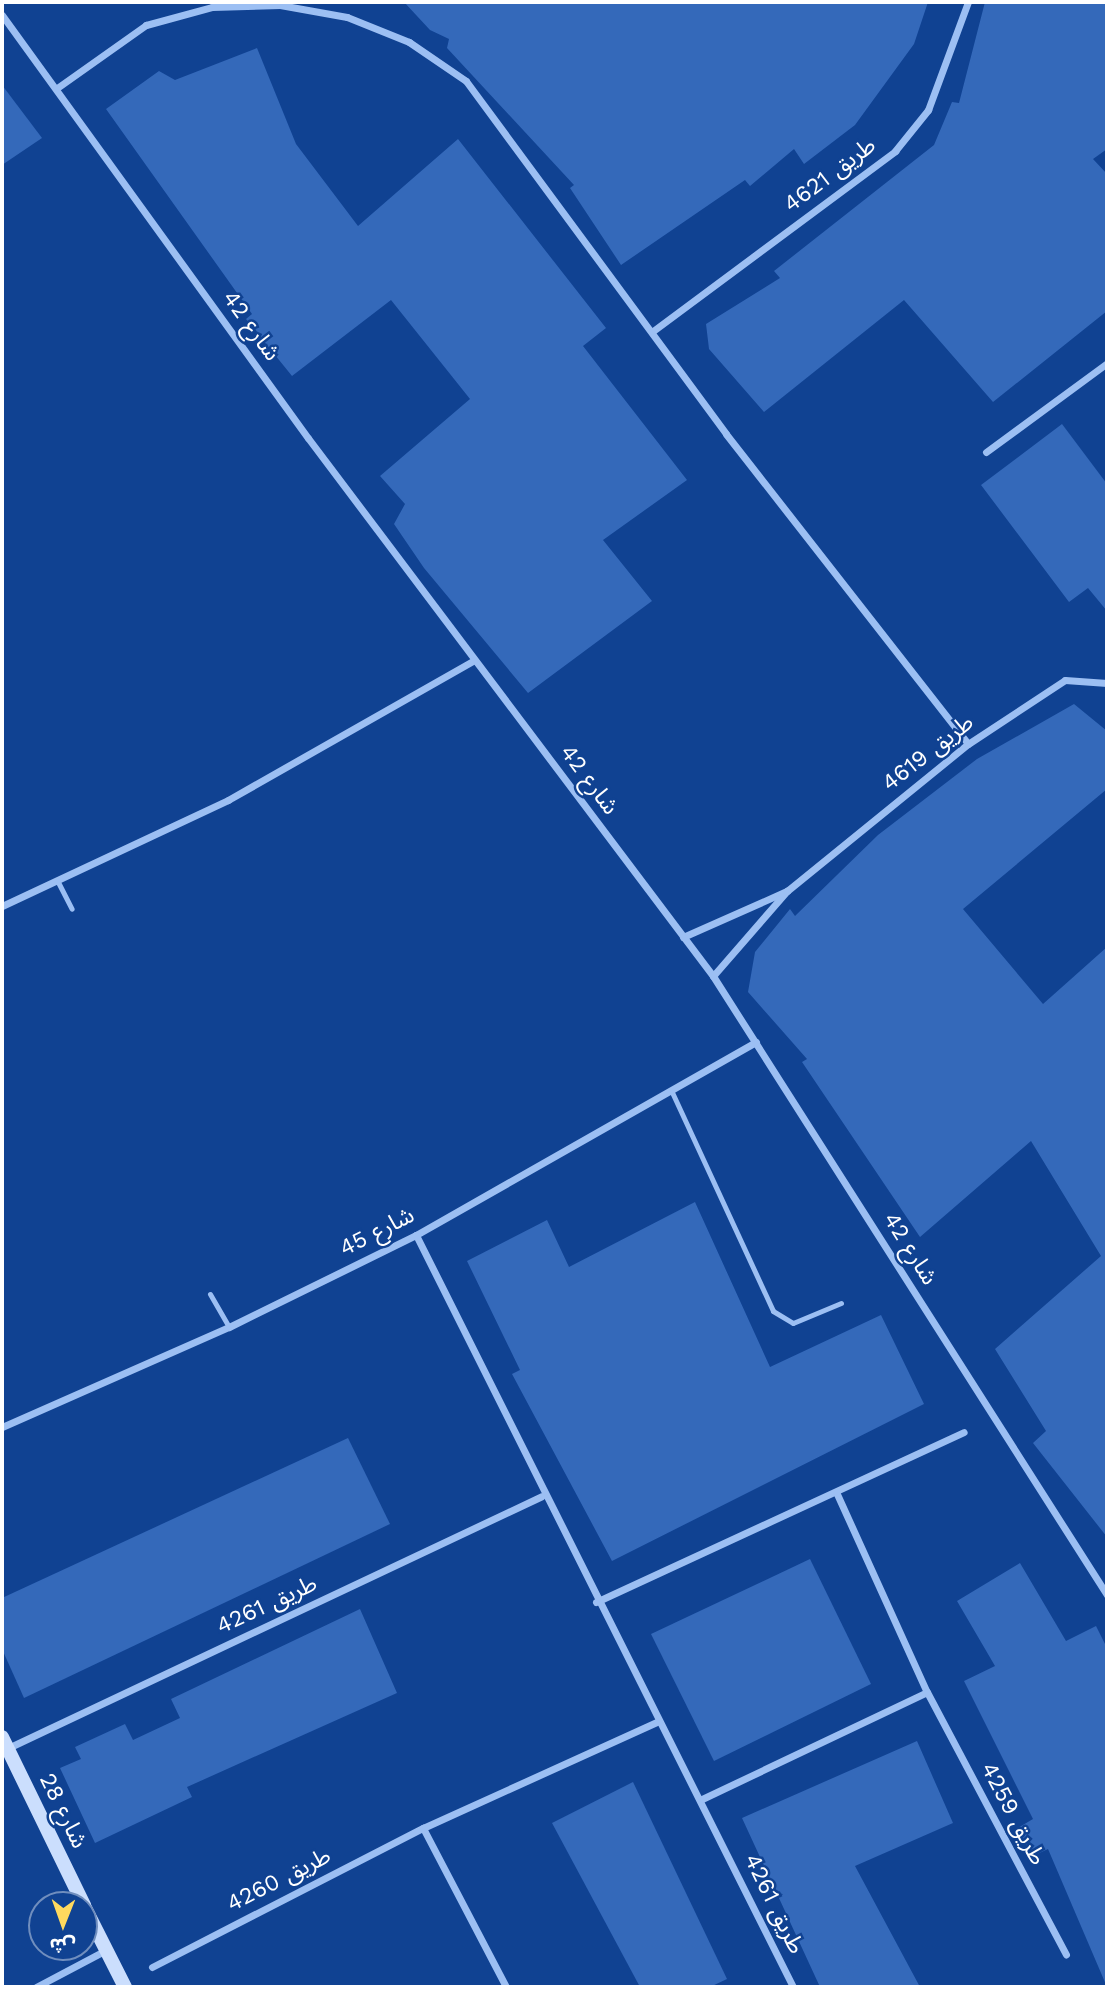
<!DOCTYPE html>
<meta charset="utf-8">
<style>
body{margin:0}
#map{position:relative;width:1109px;height:1989px;overflow:hidden;background:#104292;font-family:"Work Sans","Noto Sans Arabic",sans-serif}
div>[style]{position:absolute}
.building>*{inset:0;background:#3469ba}
.lane>*{height:5px;margin:-2.5px;padding:0 2.5px;transform-origin:2.5px;border-radius:2.5px;background:#9cbff3}
.street>*{height:7px;margin:-3.5px;padding:0 3.5px;transform-origin:3.5px;border-radius:3.5px;background:#9cbff3}
.secondary>*{height:14px;margin:-7px;padding:0 7px;transform-origin:7px;border-radius:7px;background:#cbdefd}
span{translate:-50% -50%;white-space:nowrap;text-align:center;line-height:1.15;-webkit-text-stroke:5px #104292;paint-order:stroke}
.street-label{font-size:23px;color:#fff}
.frame{position:absolute;inset:0;border:4px solid #fff;pointer-events:none}
.north{position:absolute;left:28px;top:1891px;width:70px;height:70px;box-sizing:border-box;background:#104292;border:2px solid #708ebe;border-radius:50%;rotate:181deg;font-size:19px;font-weight:700;line-height:28px;text-align:center;color:#fff}
.north::after{content:'';display:block;margin:auto;width:24px;height:32px;background:#ffd95e;clip-path:polygon(50% 0,100% 100%,50% 72%,0 100%)}
</style>
<div id="map">
<div class="building">
<i style="clip-path:polygon(404px 2px,928px 2px,914px 44px,855px 125px,804px 164px,794px 149px,750px 186px,745px 180px,621px 265px,570px 188px,574px 185px,447px 48px,449px 39px,430px 30px)"></i>
<i style="clip-path:polygon(985px 2px,1107px 2px,1107px 149px,1093px 159px,1107px 174px,1107px 311px,993px 402px,904px 300px,764px 412px,709px 349px,706px 324px,780px 278px,774px 271px,934px 145px,952px 102px,959px 103px)"></i>
<i style="clip-path:polygon(257px 48px,296px 144px,358px 226px,458px 139px,606px 328px,583px 346px,687px 480px,603px 540px,652px 601px,528px 693px,424px 568px,394px 524px,405px 504px,380px 476px,470px 399px,391px 300px,292px 376px,246px 319px,252px 314px,106px 109px,159px 71px,175px 80px)"></i>
<i style="clip-path:polygon(2px 85px,42px 138px,2px 165px)"></i>
<i style="clip-path:polygon(1062px 424px,1107px 484px,1107px 611px,1088px 588px,1069px 602px,981px 485px)"></i>
<i style="clip-path:polygon(1074px 704px,1107px 731px,1107px 789px,963px 909px,1043px 1004px,1107px 947px,1107px 1537px,1033px 1443px,1046px 1431px,995px 1349px,1101px 1256px,1031px 1141px,920px 1237px,802px 1062px,807px 1059px,748px 992px,755px 952px,790px 909px,795px 916px,878px 835px,977px 759px)"></i>
<i style="clip-path:polygon(695px 1202px,770px 1367px,881px 1315px,924px 1404px,612px 1561px,512px 1374px,520px 1370px,467px 1261px,547px 1220px,569px 1267px)"></i>
<i style="clip-path:polygon(348px 1438px,390px 1524px,24px 1698px,2px 1649px,2px 1598px)"></i>
<i style="clip-path:polygon(810px 1559px,871px 1684px,714px 1761px,651px 1634px)"></i>
<i style="clip-path:polygon(1020px 1563px,1066px 1641px,1096px 1626px,1107px 1648px,1107px 1987px,1048px 1849px,1033px 1856px,1016px 1829px,1033px 1819px,964px 1681px,995px 1666px,957px 1601px)"></i>
<i style="clip-path:polygon(360px 1609px,397px 1693px,187px 1787px,192px 1797px,95px 1843px,60px 1768px,81px 1759px,75px 1747px,125px 1724px,133px 1740px,180px 1718px,171px 1699px)"></i>
<i style="clip-path:polygon(917px 1741px,953px 1823px,855px 1866px,920px 1987px,820px 1987px,742px 1818px)"></i>
<i style="clip-path:polygon(633px 1782px,727px 1979px,710px 1987px,640px 1987px,552px 1823px)"></i>
</div>
<div class="lane">
<i style="left:58px;top:882px;width:30px;rotate:63deg"></i>
<i style="left:671px;top:1090px;width:243px;rotate:65.2deg"></i>
<i style="left:773px;top:1311px;width:23px;rotate:31deg"></i>
<i style="left:793px;top:1323px;width:52px;rotate:-22.6deg"></i>
<i style="left:210px;top:1294px;width:38px;rotate:60deg"></i>
</div>
<div class="street">
<i style="left:2px;top:15px;width:522px;rotate:54.12deg"></i>
<i style="left:308px;top:438px;width:673px;rotate:53.03deg"></i>
<i style="left:713px;top:976px;width:734px;rotate:57.52deg"></i>
<i style="left:57px;top:88px;width:109px;rotate:-35.3deg"></i>
<i style="left:146px;top:25px;width:68px;rotate:-15.3deg"></i>
<i style="left:212px;top:7px;width:68px;rotate:-1.7deg"></i>
<i style="left:280px;top:5px;width:68px;rotate:10.2deg"></i>
<i style="left:347px;top:17px;width:67px;rotate:22deg"></i>
<i style="left:409px;top:42px;width:69px;rotate:34.4deg"></i>
<i style="left:466px;top:81px;width:438px;rotate:53.6deg"></i>
<i style="left:726px;top:434px;width:393px;rotate:52deg"></i>
<i style="left:653px;top:331px;width:302px;rotate:-36.6deg"></i>
<i style="left:895px;top:151px;width:53px;rotate:-51.2deg"></i>
<i style="left:928px;top:110px;width:115px;rotate:-69.7deg"></i>
<i style="left:986px;top:452px;width:150px;rotate:-36.3deg"></i>
<i style="left:2px;top:906px;width:250px;rotate:-25.1deg"></i>
<i style="left:228px;top:800px;width:283px;rotate:-29.6deg"></i>
<i style="left:683px;top:937px;width:114px;rotate:-23.9deg"></i>
<i style="left:713px;top:976px;width:113px;rotate:-49deg"></i>
<i style="left:787px;top:891px;width:233px;rotate:-39.1deg"></i>
<i style="left:968px;top:744px;width:116px;rotate:-33.4deg"></i>
<i style="left:1065px;top:680px;width:42px;rotate:4.1deg"></i>
<i style="left:416px;top:1235px;width:841px;rotate:63.37deg"></i>
<i style="left:2px;top:1427px;width:248px;rotate:-23.8deg"></i>
<i style="left:229px;top:1327px;width:208px;rotate:-26.2deg"></i>
<i style="left:416px;top:1235px;width:391px;rotate:-29.6deg"></i>
<i style="left:837px;top:1494px;width:217px;rotate:65.6deg"></i>
<i style="left:927px;top:1692px;width:297px;rotate:62.1deg"></i>
<i style="left:596px;top:1602px;width:405px;rotate:-24.8deg"></i>
<i style="left:8px;top:1748px;width:590px;rotate:-25.26deg"></i>
<i style="left:702px;top:1799px;width:249px;rotate:-25.4deg"></i>
<i style="left:423px;top:1828px;width:179px;rotate:62.4deg"></i>
<i style="left:152px;top:1967px;width:305px;rotate:-27.2deg"></i>
<i style="left:423px;top:1828px;width:259px;rotate:-24.4deg"></i>
<i style="left:36px;top:1987px;width:79px;rotate:-27.9deg"></i>
</div>
<div class="secondary">
<i style="left:2px;top:1737px;width:187px;rotate:64deg"></i>
<i style="left:84px;top:1906px;width:91px;rotate:63.2deg"></i>
</div>
<div class="street-label">
<span style="left:830px;top:175px;rotate:-37deg">طريق 4621</span>
<span style="left:251px;top:326px;rotate:54deg">شارع 42</span>
<span style="left:928px;top:753px;rotate:-38deg">طريق 4619</span>
<span style="left:589px;top:780px;rotate:53deg">شارع 42</span>
<span style="left:377px;top:1232px;rotate:-27deg">شارع 45</span>
<span style="left:910px;top:1249px;rotate:58deg">شارع 42</span>
<span style="left:267px;top:1605px;rotate:-25deg">طريق 4261</span>
<span style="left:63px;top:1811px;rotate:64deg">شارع 28</span>
<span style="left:1013px;top:1814px;rotate:62deg">طريق 4259</span>
<span style="left:279px;top:1880px;rotate:-27deg">طريق 4260</span>
<span style="left:774px;top:1904px;rotate:64deg">طريق 4261</span>
</div>
<div class="frame"></div>
<div class="north">ش</div>
</div>
